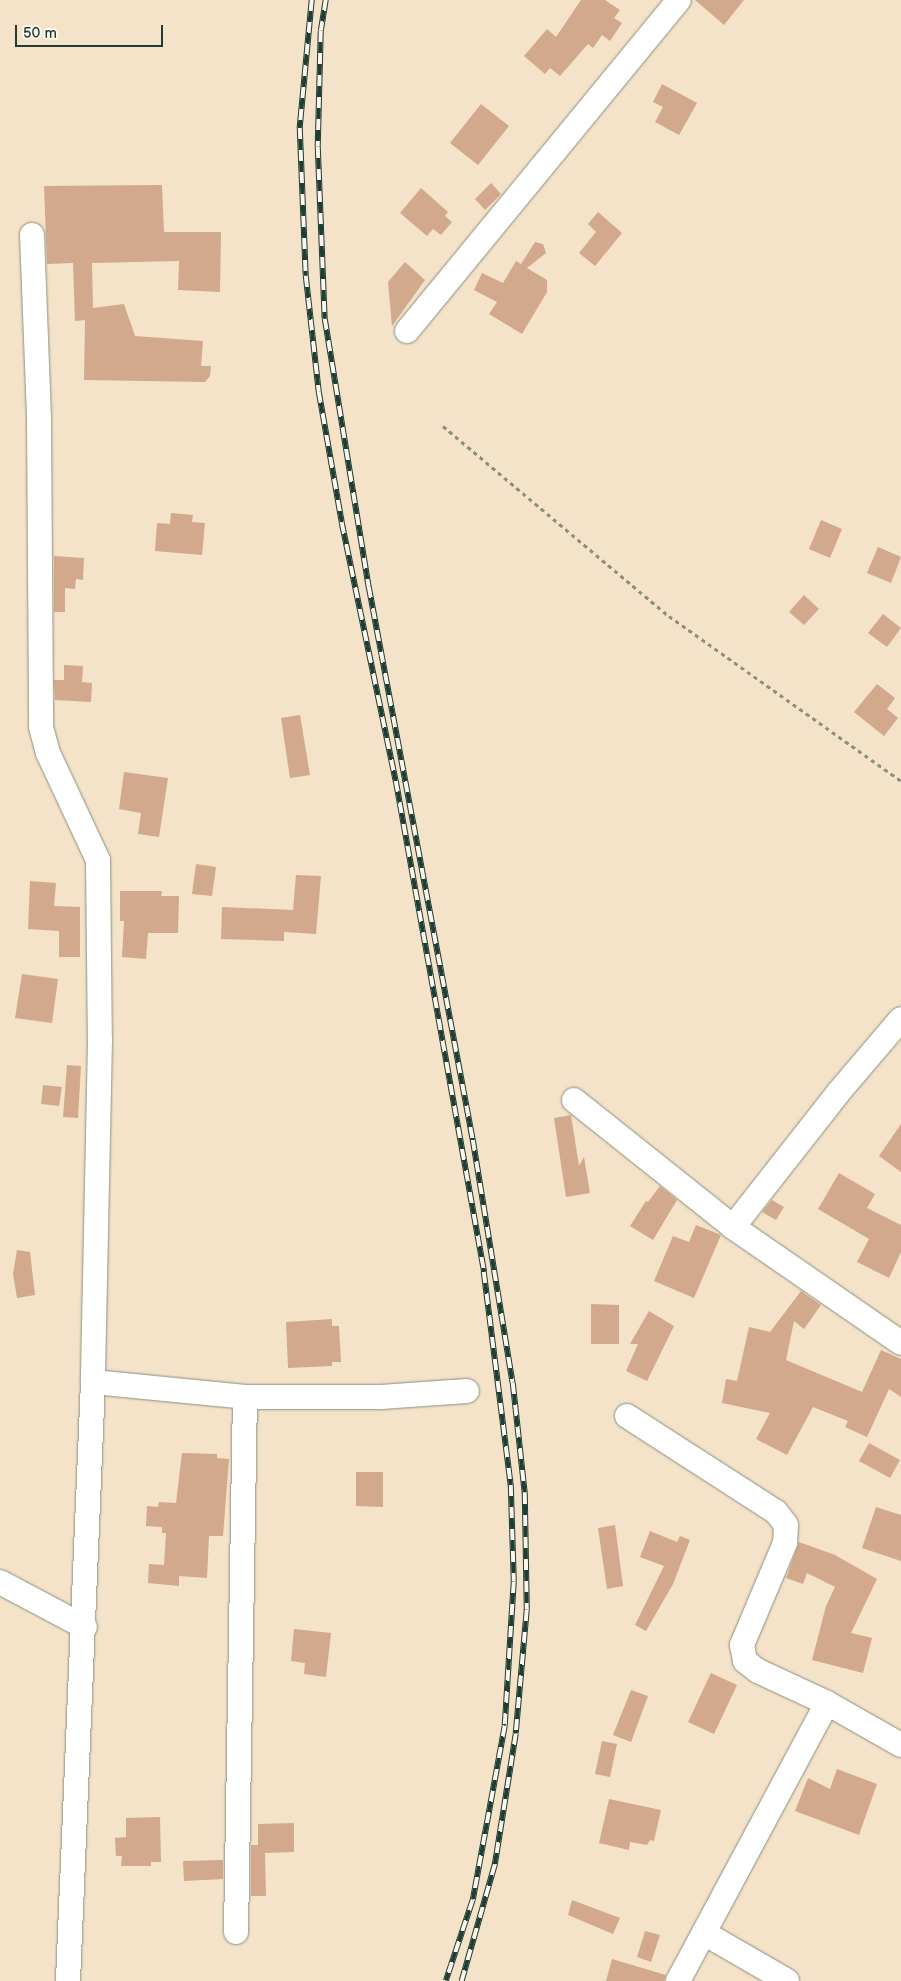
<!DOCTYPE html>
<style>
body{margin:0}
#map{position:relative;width:901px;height:1981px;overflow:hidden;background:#f4e2c9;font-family:"Balsamiq Sans",sans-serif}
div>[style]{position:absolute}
.building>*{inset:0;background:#d2a98c}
.path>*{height:3px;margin-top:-1.5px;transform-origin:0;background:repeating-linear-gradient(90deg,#8a907e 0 4px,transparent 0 8px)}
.roads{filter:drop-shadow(0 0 1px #8a907e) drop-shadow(0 0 1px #8a907e)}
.minor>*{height:24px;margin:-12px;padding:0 12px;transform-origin:12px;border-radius:12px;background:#fff}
.rail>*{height:5.5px;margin-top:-2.75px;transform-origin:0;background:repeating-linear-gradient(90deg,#fbf7ec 0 11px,#1f3d34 0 22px);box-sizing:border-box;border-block:1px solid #1f3d34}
span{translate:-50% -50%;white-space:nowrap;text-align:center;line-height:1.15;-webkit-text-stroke:4px #fbf7ec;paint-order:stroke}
.scale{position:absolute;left:15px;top:25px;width:148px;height:22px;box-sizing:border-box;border:2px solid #1f3d34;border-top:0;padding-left:6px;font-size:15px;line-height:18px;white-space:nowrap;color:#1f3d34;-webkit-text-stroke:4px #fbf7ec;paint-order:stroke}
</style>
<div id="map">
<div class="building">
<i style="clip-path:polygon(581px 0,605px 0,620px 10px,614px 18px,622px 23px,610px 41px,602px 35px,593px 48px,588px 44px,560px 76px,550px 68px,545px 74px,524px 56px,547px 29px,556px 37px)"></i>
<i style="clip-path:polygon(695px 0,744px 0,724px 25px)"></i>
<i style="clip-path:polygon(662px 84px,697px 103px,679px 135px,655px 122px,663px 107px,653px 102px)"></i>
<i style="clip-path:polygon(481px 104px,509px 126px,478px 165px,450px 143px)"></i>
<i style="clip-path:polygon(491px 183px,501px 194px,485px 210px,475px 199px)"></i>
<i style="clip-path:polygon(162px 185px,164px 232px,221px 232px,220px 292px,178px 290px,179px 261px,92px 263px,93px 308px,124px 304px,135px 336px,203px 341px,201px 366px,211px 366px,210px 376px,205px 382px,84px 380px,85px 320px,75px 321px,73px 263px,47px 264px,44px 186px)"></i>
<i style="clip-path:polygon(421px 188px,448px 212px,445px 216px,452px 222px,441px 235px,433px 229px,427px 236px,400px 213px)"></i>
<i style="clip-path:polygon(598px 212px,622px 233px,595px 266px,579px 253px,596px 232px,588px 224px)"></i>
<i style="clip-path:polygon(535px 242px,543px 244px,546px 253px,527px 268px,547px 280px,547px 292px,522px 334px,489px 314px,497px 302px,474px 290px,482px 273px,503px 283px,516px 261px,521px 264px)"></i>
<i style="clip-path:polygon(405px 262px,425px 280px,392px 326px,388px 282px)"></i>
<i style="clip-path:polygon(171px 513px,193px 515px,192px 522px,205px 523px,202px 555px,155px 551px,157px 523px,170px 524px)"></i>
<i style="clip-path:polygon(821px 520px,842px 529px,830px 558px,809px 549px)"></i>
<i style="clip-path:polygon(878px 547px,901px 557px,891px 583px,867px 573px)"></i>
<i style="clip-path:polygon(54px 556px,84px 558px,83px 580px,76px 579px,75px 589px,65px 588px,65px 612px,54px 612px)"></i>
<i style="clip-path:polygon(804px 595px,819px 609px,804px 625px,789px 612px)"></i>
<i style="clip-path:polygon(883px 614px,901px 628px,887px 647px,868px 633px)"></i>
<i style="clip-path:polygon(64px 665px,83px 666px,82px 682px,92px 683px,91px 702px,55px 700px,54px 680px,64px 680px)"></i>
<i style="clip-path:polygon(877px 684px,895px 698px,887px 709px,898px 718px,884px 736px,854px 712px)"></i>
<i style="clip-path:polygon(300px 715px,310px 775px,290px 778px,281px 718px)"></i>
<i style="clip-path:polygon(124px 772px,168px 778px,159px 837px,138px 834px,141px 813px,119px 809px)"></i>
<i style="clip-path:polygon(196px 864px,216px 867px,212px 896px,192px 894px)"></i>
<i style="clip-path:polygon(296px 875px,321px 876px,316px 934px,284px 932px,284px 941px,221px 939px,222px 907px,293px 910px)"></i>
<i style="clip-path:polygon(30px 881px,56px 883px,54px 906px,80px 907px,80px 957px,59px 957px,59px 931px,28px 929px)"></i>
<i style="clip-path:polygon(120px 891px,162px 891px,161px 896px,179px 896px,178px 933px,148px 933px,146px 959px,122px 957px,124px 921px,120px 921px)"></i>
<i style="clip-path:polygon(22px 974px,58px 979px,52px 1023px,15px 1018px)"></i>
<i style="clip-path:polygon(67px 1065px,81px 1066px,78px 1118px,63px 1117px)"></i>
<i style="clip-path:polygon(43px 1085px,62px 1087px,59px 1106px,41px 1104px)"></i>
<i style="clip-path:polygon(571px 1115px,579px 1166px,584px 1157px,590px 1193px,566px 1197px,554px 1118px)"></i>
<i style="clip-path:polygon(901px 1124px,901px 1172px,879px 1156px)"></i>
<i style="clip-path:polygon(839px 1173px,875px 1194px,867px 1208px,901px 1225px,901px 1252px,889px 1278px,857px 1262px,869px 1239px,818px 1209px)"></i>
<i style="clip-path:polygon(660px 1186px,677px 1200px,653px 1240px,630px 1226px,646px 1201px,648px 1202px)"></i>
<i style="clip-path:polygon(772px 1200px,784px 1207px,776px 1220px,762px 1212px)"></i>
<i style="clip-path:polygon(696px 1225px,721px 1235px,694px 1298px,654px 1281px,673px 1236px,689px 1242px)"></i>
<i style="clip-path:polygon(17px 1250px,30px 1252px,35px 1295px,17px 1298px,13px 1274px)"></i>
<i style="clip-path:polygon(801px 1291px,821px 1305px,804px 1329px,794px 1321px,786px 1360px,862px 1392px,881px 1350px,901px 1359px,901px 1397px,889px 1389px,867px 1437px,845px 1427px,848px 1421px,813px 1407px,787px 1455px,756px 1439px,770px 1413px,722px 1403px,726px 1379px,737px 1381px,749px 1327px,770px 1332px)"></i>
<i style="clip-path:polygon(591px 1304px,619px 1305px,619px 1344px,591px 1344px)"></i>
<i style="clip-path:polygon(649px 1311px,674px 1326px,647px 1381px,626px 1371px,638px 1344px,630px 1344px)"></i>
<i style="clip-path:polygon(332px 1319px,332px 1326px,339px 1326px,341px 1362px,332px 1362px,332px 1366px,288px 1368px,286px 1322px)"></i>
<i style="clip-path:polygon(869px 1443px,900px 1460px,890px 1478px,859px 1461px)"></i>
<i style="clip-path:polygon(182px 1453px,217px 1454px,217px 1458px,229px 1459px,223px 1536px,209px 1536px,207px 1578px,179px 1576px,179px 1586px,148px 1583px,149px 1564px,164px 1565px,166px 1533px,162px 1533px,162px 1527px,146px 1526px,147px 1506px,158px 1507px,159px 1502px,176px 1503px)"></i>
<i style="clip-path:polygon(356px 1472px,383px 1472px,383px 1507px,356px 1506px)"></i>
<i style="clip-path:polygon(876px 1507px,901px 1515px,901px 1561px,862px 1548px)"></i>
<i style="clip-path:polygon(615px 1525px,623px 1586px,607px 1589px,598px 1528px)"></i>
<i style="clip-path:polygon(650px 1531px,677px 1542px,680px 1536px,690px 1540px,673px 1584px,646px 1631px,635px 1625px,664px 1566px,640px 1557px)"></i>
<i style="clip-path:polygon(799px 1542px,835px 1555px,877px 1579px,851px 1633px,872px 1638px,863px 1673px,812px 1660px,826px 1606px,835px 1587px,807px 1573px,803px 1584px,786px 1578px)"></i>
<i style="clip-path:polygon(294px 1629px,331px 1633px,326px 1677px,304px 1674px,305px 1663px,291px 1661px)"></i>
<i style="clip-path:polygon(711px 1673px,737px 1685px,714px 1734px,688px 1722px)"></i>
<i style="clip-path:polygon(631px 1690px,648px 1696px,631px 1742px,613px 1735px)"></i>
<i style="clip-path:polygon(602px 1741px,617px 1744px,610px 1777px,595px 1774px)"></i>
<i style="clip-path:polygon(837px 1769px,877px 1784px,859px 1835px,795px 1811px,808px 1778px,830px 1789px)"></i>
<i style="clip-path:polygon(609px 1799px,661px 1810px,654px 1841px,650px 1840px,647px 1845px,630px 1842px,629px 1850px,599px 1843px)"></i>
<i style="clip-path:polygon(160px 1817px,161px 1862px,151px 1862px,151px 1866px,121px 1866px,122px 1856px,116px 1856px,115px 1838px,126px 1837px,126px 1818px)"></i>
<i style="clip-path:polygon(294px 1823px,294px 1852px,265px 1853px,266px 1896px,251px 1896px,251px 1845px,258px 1845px,258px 1824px)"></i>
<i style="clip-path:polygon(223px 1860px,223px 1879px,184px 1881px,183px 1861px)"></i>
<i style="clip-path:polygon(572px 1900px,620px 1918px,613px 1934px,568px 1915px)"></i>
<i style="clip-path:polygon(645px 1931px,660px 1935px,651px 1962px,637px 1957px)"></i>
<i style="clip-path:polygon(612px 1959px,666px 1975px,664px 1981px,606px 1981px)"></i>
</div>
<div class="path">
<i style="left:443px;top:426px;width:295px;rotate:40.1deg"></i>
<i style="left:669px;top:616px;width:285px;rotate:35.4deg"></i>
</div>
<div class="roads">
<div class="minor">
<i style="left:32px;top:235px;width:186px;rotate:87.8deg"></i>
<i style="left:39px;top:421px;width:306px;rotate:89.6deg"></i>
<i style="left:41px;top:727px;width:27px;rotate:75deg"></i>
<i style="left:48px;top:753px;width:118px;rotate:65deg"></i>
<i style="left:98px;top:860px;width:180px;rotate:89.4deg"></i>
<i style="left:100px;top:1040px;width:342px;rotate:91.2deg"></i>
<i style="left:93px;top:1382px;width:600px;rotate:92.39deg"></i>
<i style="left:407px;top:331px;width:428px;rotate:-50.6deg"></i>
<i style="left:574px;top:1100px;width:203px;rotate:38.6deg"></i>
<i style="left:733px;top:1227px;width:204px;rotate:34.6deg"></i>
<i style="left:733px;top:1227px;width:170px;rotate:-51.9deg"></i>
<i style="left:838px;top:1093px;width:97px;rotate:-49.6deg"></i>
<i style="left:93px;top:1382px;width:153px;rotate:5.6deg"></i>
<i style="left:245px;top:1397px;width:136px"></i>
<i style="left:381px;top:1397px;width:86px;rotate:-4deg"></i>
<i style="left:627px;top:1416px;width:177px;rotate:32.8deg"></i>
<i style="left:776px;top:1512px;width:16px;rotate:52deg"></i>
<i style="left:786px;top:1525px;width:18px;rotate:93deg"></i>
<i style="left:785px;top:1543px;width:111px;rotate:112.9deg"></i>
<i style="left:742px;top:1645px;width:16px;rotate:79deg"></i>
<i style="left:745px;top:1661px;width:16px;rotate:38deg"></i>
<i style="left:758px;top:1671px;width:76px;rotate:24.9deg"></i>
<i style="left:827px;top:1703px;width:85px;rotate:29.6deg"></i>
<i style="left:0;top:1582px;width:96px;rotate:27.9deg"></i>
<i style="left:236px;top:1932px;width:535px;rotate:-89.04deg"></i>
<i style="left:704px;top:1933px;width:96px;rotate:30deg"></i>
<i style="left:678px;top:1981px;width:315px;rotate:-61.8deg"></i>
</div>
</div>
<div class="rail">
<i style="left:312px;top:0;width:129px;rotate:95.4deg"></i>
<i style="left:300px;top:128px;width:148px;rotate:87.7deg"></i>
<i style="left:306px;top:276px;width:117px;rotate:83.6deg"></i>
<i style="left:319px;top:392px;width:133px;rotate:80deg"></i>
<i style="left:342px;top:523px;width:264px;rotate:78.2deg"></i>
<i style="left:396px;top:781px;width:499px;rotate:79.8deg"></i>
<i style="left:484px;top:1272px;width:215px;rotate:82.8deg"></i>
<i style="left:511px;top:1485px;width:97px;rotate:88.2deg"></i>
<i style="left:514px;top:1582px;width:144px;rotate:93.6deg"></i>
<i style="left:505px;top:1726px;width:177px;rotate:100.4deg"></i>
<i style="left:473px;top:1900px;width:85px;rotate:108.4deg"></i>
<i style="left:326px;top:0;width:31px;rotate:99deg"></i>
<i style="left:321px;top:31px;width:116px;rotate:91.5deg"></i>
<i style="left:318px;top:147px;width:172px;rotate:87.7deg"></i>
<i style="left:325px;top:319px;width:272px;rotate:80.7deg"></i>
<i style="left:369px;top:587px;width:563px;rotate:79.35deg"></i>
<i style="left:473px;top:1140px;width:246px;rotate:80.7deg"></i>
<i style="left:513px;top:1383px;width:111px;rotate:83.8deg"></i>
<i style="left:525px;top:1493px;width:117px;rotate:89deg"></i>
<i style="left:527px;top:1610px;width:124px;rotate:95.1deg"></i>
<i style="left:516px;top:1734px;width:133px;rotate:99.1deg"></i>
<i style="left:495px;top:1865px;width:121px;rotate:105.9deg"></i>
</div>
<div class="scale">50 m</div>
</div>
